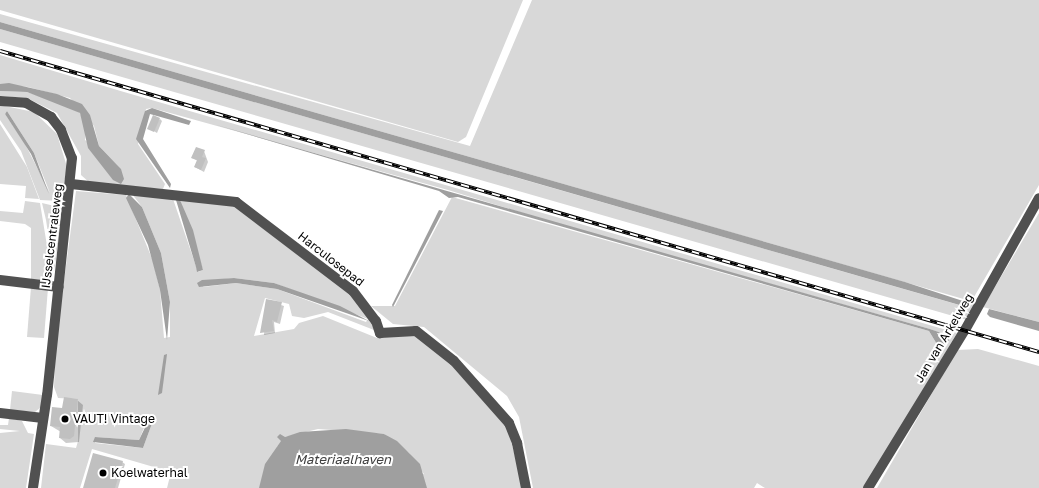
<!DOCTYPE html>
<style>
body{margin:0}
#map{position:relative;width:1039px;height:488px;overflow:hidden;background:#fff;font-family:"Golos Text",sans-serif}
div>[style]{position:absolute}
.green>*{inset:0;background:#d8d8d8}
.water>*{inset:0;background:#9f9f9f}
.shadow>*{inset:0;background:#0003}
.building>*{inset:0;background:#c0c0c0}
.minor>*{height:10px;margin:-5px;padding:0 5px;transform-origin:5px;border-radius:5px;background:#515151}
.rail>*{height:4px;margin-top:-2px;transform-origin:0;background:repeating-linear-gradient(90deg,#fff 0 8px,#000 0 16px);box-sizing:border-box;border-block:1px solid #000}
.dots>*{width:11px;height:11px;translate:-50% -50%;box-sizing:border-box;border:2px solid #fff;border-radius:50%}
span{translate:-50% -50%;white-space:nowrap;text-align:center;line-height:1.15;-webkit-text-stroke:4px #fff;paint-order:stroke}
.street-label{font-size:12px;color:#000}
.poi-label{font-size:12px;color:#000}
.left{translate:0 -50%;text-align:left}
.water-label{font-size:13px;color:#404040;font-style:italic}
</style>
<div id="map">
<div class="green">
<i style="clip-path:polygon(0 0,523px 0,466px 137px,458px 142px,0 10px)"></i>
<i style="clip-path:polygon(532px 0,1039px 0,1039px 185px,974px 297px,978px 300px,967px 320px,0 42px,0 29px,966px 307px,967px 300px,0 22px,0 14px,470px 146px)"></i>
<i style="clip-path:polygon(0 55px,124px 92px,957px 333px,864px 488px,765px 488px,757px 483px,754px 488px,533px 488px,519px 417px,507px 396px,424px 327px,393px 324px,371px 306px,395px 306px,452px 197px,929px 331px,941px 351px,948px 336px,930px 329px,572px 228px,448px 190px,152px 108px,146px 109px,138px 144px,165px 184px,163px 189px,90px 183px,81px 175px,81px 156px,57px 113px,27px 98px,0 96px,0 91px,27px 92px,71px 107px,80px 113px,86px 126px,85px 140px,121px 169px,99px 146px,94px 126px,70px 98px,28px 87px,0 84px)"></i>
<i style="clip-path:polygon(evenodd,0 105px,34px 112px,57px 134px,67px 167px,61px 201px,40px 200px,21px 151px,0 120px,0 105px,7px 111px,34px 153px,50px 193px,24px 142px,5px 114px,7px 111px)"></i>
<i style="clip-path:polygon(0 124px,27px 167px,39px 199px,25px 198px,26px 186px,0 184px)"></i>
<i style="clip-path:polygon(evenodd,76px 191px,126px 195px,153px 261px,160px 290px,164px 338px,170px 337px,170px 302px,161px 253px,142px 207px,132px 194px,172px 196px,198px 272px,203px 270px,180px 200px,234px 205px,340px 284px,370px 317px,374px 330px,328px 312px,304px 318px,292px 316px,289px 304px,265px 298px,254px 336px,294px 329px,299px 323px,323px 316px,377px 338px,407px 332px,430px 342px,508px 428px,523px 488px,167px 488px,171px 472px,92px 449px,80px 488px,41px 488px,46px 444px,76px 448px,78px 441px,78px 399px,58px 398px,54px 387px,56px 341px,76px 191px,234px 278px,274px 283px,368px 319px,366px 322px,277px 289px,236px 283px,203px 287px,205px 281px,234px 278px,76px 191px,149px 416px,154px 418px,143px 448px,95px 443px,95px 437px,139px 440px,149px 416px,76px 191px,318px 429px,384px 434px,409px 453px,424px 474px,277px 447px,285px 437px,318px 429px)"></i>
<i style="clip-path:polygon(25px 201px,40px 203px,49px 258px,48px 281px,31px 279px,31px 228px,25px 224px,0 221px,0 211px,23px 213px)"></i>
<i style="clip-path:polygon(42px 203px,63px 208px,54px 272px,46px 220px)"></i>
<i style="clip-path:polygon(1039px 213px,1039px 322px,983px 307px)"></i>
<i style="clip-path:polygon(31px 287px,48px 288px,44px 338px,27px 337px)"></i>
<i style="clip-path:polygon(978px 349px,1039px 366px,1039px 488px,877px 488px,957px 350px)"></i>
<i style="clip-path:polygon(12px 391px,43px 395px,41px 407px,35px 412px,10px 410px)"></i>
<i style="clip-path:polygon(9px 418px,22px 421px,28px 433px,34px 434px,26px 488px,0 488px,0 433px,20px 431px,0 429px,0 425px,8px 425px)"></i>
</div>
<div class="water">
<i style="clip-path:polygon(0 22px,905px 282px,969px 303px,963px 306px,0 29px)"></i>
<i style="clip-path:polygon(9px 83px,57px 94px,82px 104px,90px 115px,99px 146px,121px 169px,124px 179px,121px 184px,113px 180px,88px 148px,80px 113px,27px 92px,0 91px,0 84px)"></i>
<i style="clip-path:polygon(152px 108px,191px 121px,189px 125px,150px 114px,143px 139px,171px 184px,170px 188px,136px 139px,145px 111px)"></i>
<i style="clip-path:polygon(7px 111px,34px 153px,49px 194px,31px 154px,5px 114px)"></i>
<i style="clip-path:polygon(213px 124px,930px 329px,947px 335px,949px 340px,941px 351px,929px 331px,458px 197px,449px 198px,439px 191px)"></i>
<i style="clip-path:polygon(129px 194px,142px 207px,161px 253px,170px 302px,167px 340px,160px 290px,148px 245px,126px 198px)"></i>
<i style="clip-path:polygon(176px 200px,180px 200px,193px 230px,203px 270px,197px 272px,196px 267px)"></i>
<i style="clip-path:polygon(439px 210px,443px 211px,393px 307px,392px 305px)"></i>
<i style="clip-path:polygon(234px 278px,274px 283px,340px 306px,369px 321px,277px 289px,236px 283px,199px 287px,197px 283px,202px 280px)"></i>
<i style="clip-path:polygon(989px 309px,1039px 322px,1039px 331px,990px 317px,987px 314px)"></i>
<i style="clip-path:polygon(167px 354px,162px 393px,158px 395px,164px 355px)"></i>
<i style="clip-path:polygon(151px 415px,154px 418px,143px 448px,93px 442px,95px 437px,139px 440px)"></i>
<i style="clip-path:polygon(346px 429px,384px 434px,397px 441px,420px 464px,427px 488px,259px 488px,265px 464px,281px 441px,277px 437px,280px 434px,285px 437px,300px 432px)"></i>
</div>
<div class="shadow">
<i style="clip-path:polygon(160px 119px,162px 121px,157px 133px,149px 128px)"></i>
<i style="clip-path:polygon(204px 151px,208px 162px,204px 172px,195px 167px,198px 161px,192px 158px)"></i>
<i style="clip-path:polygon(266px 300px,284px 306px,280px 324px,274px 322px,275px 333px,264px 335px)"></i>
<i style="clip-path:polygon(77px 400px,83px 405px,79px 442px,66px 443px,60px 438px,61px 432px,51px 426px,63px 409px)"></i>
<i style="clip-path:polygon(122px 462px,125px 464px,118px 488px,84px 488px)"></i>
</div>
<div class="building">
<i style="clip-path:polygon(153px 115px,160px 118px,154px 132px,147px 129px)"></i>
<i style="clip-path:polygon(196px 147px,205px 150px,202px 157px,206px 158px,201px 170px,194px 167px,197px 160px,191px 158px)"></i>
<i style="clip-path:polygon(266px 299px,282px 302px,277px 322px,272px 320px,274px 331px,260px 333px)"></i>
<i style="clip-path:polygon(64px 397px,78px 399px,74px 436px,70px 439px,59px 438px,60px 427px,50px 426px,52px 407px,62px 408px)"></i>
<i style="clip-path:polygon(93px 453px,123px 461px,115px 488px,83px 488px)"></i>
</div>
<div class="minor">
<i style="left:0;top:101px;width:26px;rotate:4deg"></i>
<i style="left:26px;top:103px;width:29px;rotate:29deg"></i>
<i style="left:51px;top:117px;width:16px;rotate:52deg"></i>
<i style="left:61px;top:130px;width:30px;rotate:69deg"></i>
<i style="left:72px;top:158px;width:238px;rotate:96deg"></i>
<i style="left:47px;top:395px;width:94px;rotate:98.6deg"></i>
<i style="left:71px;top:184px;width:166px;rotate:6.2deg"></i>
<i style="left:236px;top:202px;width:147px;rotate:37.3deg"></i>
<i style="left:353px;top:291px;width:38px;rotate:53deg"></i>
<i style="left:376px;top:321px;width:13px;rotate:72deg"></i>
<i style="left:380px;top:333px;width:36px;rotate:-3deg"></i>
<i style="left:416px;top:331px;width:48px;rotate:38.3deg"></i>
<i style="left:454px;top:361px;width:83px;rotate:48.4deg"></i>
<i style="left:509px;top:423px;width:22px;rotate:68deg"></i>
<i style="left:517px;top:443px;width:46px;rotate:78.7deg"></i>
<i style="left:0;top:280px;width:59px;rotate:6.8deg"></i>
<i style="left:0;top:413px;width:43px;rotate:6.6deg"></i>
<i style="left:868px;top:488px;width:185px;rotate:-58.5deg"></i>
<i style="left:965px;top:330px;width:151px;rotate:-60.7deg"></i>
</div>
<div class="rail">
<i style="left:0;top:51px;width:1082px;rotate:16.16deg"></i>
</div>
<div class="dots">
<i style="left:65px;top:419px;background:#000"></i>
<i style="left:103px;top:473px;background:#000"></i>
</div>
<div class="street-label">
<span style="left:52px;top:236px;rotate:-83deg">IJsselcentraleweg</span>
<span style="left:331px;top:259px;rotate:38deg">Harculosepad</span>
<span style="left:944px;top:338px;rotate:-59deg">Jan van Arkelweg</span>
</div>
<div class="poi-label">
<span class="left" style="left:73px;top:419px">VAUT! Vintage</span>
<span class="left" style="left:111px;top:473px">Koelwaterhal</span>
</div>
<div class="water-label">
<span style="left:343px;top:459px">Materiaalhaven</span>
</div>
</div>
